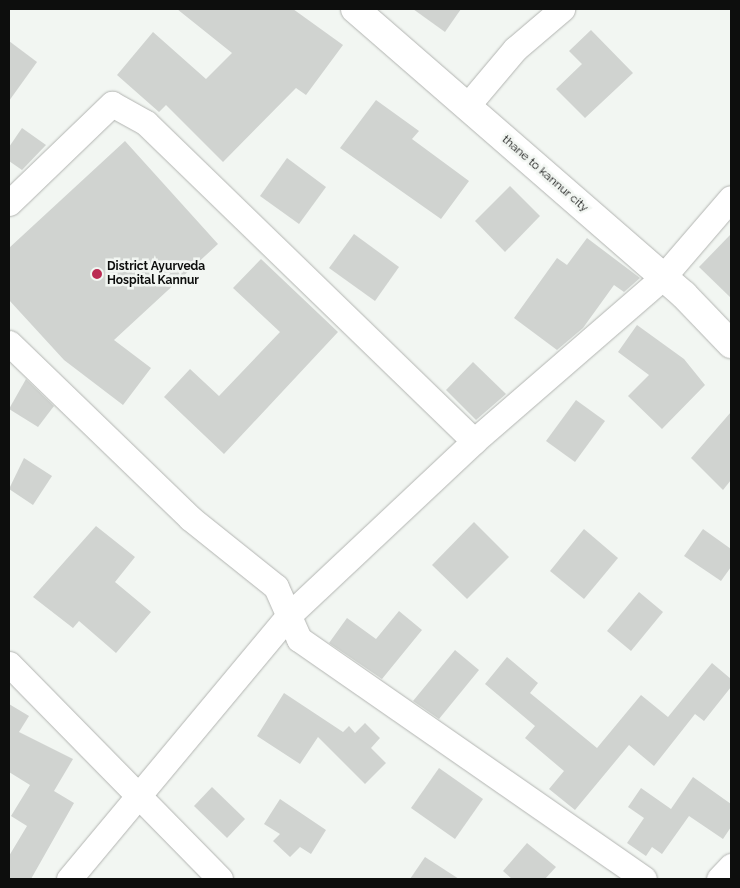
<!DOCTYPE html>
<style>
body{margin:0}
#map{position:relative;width:740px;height:888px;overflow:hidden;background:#f2f6f2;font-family:Raleway,sans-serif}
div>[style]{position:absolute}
.building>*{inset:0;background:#d0d3d0}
.roads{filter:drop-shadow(0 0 1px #b2b4b1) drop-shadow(0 0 1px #b2b4b1)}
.minor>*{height:25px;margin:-12.5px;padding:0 12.5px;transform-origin:12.5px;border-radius:12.5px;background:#fff}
.tertiary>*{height:28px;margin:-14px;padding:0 14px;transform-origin:14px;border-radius:14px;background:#fff}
.dots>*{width:14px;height:14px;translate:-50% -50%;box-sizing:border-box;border:2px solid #f2f6f2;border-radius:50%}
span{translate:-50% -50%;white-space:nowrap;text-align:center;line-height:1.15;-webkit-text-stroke:5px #f2f6f2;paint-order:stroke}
.street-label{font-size:12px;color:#0d0e0d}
.poi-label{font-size:12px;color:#0d0e0d;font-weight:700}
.left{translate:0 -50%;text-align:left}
.frame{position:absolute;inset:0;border:10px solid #0d0e0d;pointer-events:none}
</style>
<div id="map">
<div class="building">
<i style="clip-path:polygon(177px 9px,293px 9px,343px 45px,306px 95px,296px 88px,223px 162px,166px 105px,159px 112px,117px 75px,153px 32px,206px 79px,232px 53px)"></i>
<i style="clip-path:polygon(413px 9px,461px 9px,445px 32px)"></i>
<i style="clip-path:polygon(591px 30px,633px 73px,585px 118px,556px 89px,582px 64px,569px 51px)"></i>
<i style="clip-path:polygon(9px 41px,37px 62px,9px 101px)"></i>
<i style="clip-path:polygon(376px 100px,419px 131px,412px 139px,469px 181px,441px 219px,340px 148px)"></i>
<i style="clip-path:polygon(22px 128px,46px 145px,22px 170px,9px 161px,9px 147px)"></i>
<i style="clip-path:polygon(125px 141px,218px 244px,114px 340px,151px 368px,123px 405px,64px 360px,9px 300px,9px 248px)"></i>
<i style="clip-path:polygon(287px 158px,326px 187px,299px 224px,260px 196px)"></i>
<i style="clip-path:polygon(510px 186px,540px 216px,505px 252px,475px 221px)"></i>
<i style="clip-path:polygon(354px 234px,399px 267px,375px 301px,329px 268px)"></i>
<i style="clip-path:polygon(731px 234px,731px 298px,699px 267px)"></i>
<i style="clip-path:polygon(587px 238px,640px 278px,624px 292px,614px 285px,583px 328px,557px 350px,514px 318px,557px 258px,567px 265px)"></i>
<i style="clip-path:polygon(261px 259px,338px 332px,224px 454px,164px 397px,190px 369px,219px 396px,280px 332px,233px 288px)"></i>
<i style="clip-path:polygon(637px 325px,684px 359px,705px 385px,662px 429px,628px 396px,649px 375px,618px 352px)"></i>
<i style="clip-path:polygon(473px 362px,506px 394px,476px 420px,446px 390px)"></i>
<i style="clip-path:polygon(26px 379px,54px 406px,38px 427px,9px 409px)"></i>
<i style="clip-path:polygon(576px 400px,605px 421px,575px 462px,546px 441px)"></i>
<i style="clip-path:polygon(731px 412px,731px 480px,723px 490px,691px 458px)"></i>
<i style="clip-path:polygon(24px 458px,52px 476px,33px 505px,9px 489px)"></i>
<i style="clip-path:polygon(474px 522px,509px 557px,467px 599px,432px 565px)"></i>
<i style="clip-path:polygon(96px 526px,135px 557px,115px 582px,151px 612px,116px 653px,79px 621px,73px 628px,33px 597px)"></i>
<i style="clip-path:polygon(584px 529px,618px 558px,584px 599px,550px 571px)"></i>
<i style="clip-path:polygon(703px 529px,731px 549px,731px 567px,721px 581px,684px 556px)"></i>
<i style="clip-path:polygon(639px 592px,663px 612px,631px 651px,607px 631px)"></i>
<i style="clip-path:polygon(399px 611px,422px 630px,382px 679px,329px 643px,347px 618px,376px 639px)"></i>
<i style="clip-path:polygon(455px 650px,479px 670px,439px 719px,413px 701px)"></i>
<i style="clip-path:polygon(507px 657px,538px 683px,530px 693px,597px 748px,641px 695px,668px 717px,712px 663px,731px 679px,731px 687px,704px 721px,695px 714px,654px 766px,629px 745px,575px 810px,549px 789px,564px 771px,525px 738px,535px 726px,485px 684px)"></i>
<i style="clip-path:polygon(284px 693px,343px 732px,349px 726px,355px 733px,365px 723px,380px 738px,371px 748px,386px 763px,365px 784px,318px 737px,300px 764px,257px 736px)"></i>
<i style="clip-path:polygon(9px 704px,29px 716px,19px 732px,73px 759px,54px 791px,74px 803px,31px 879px,9px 879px,9px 856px,27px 826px,11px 816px,30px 785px,9px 772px)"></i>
<i style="clip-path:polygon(439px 768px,483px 799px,455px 839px,411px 808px)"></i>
<i style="clip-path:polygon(693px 777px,731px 804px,731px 827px,723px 839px,689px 816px,662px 854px,652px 847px,646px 856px,627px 843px,644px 818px,628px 807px,641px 788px,671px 809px)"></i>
<i style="clip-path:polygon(212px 787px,245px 819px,227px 838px,194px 806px)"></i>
<i style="clip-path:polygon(280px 799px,326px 830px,311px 854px,300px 847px,290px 857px,273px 841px,280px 834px,264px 824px)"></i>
<i style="clip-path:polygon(527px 843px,556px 867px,545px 879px,512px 879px,503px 871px)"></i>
<i style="clip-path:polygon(425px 857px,459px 879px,410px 879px)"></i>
</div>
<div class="roads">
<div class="minor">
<i style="left:467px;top:106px;width:75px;rotate:-49.9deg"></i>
<i style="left:515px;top:49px;width:62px;rotate:-40.4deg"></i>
<i style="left:9px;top:203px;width:143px;rotate:-43.9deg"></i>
<i style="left:112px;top:104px;width:39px;rotate:29deg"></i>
<i style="left:146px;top:123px;width:457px;rotate:44.1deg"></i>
<i style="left:9px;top:343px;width:252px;rotate:44deg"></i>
<i style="left:190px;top:518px;width:110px;rotate:38.7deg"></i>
<i style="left:276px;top:587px;width:57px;rotate:66.1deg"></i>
<i style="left:299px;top:639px;width:420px;rotate:34.8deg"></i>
<i style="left:9px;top:664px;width:301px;rotate:45.5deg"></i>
<i style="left:69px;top:879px;width:344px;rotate:-50.2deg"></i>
<i style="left:289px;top:615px;width:254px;rotate:-43.2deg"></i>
<i style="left:474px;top:441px;width:250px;rotate:-40.9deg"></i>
<i style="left:663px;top:277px;width:104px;rotate:-49.3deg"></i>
<i style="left:719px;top:879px;width:18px;rotate:-47deg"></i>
</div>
<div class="tertiary">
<i style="left:355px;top:9px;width:436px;rotate:41deg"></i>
<i style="left:684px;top:295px;width:68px;rotate:46.2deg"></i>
</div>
</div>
<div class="dots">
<i style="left:97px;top:274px;background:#bb2b53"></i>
</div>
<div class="street-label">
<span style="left:545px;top:174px;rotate:41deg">thane to kannur city</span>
</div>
<div class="poi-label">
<span class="left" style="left:107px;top:274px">District Ayurveda<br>Hospital Kannur</span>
</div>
<div class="frame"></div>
</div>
